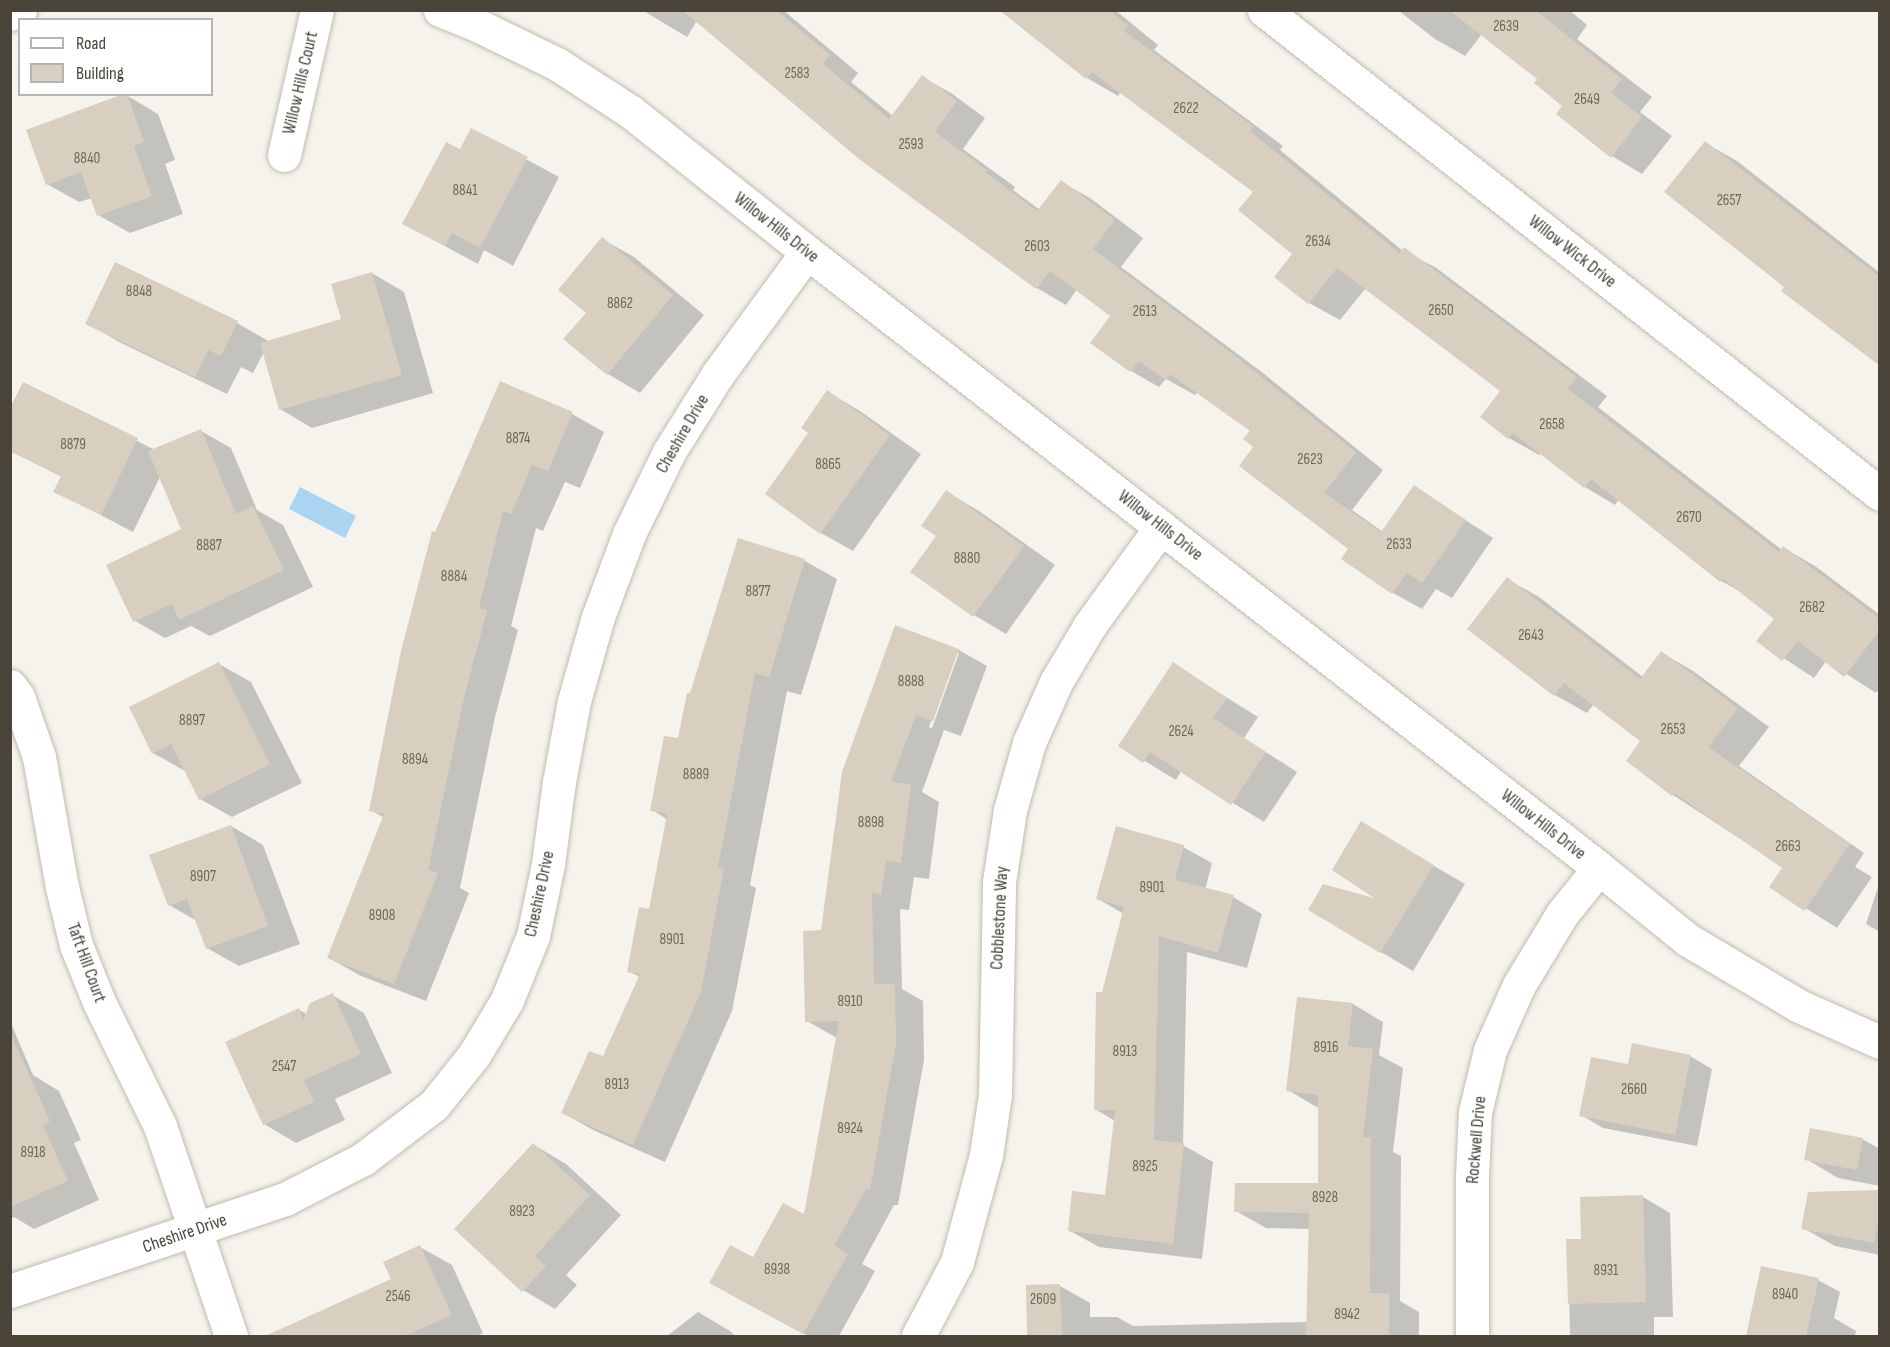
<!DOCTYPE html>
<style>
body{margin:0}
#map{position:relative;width:1890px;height:1347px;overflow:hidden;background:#f6f3ec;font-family:"Sofia Sans Condensed",sans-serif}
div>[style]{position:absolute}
.water>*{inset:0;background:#a9d4f2}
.shadow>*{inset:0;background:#0003}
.building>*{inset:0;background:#d8cfc1}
.roads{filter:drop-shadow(0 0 2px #c2bbae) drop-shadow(0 0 2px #c2bbae)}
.minor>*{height:33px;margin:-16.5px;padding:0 16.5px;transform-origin:16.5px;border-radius:16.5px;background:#fff}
span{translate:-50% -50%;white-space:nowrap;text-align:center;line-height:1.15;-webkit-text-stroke:4.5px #fff;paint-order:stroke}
.number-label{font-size:15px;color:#6e675b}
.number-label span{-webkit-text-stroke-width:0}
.street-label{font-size:18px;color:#4b4439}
.frame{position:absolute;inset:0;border:12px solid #4b4439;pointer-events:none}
.legend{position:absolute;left:18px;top:18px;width:195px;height:78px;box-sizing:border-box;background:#fff;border:2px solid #b7b4b0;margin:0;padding:8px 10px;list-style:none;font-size:18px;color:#4b4439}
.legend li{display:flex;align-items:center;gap:12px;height:30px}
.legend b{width:30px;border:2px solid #b7b4b0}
</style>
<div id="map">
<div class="water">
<i style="clip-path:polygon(300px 487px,356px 516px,345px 538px,289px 509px)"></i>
</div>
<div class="shadow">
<i style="clip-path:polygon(642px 10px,783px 10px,858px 73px,851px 82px,893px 116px,922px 77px,951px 93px,985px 118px,963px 149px,1015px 187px,1013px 190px,1040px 210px,1061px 182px,1090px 198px,1143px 238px,1121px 267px,1263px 373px,1383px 470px,1352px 510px,1383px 532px,1414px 487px,1493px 538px,1452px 598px,1436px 589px,1422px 609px,1393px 593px,1343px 558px,1350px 548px,1256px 446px,1252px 431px,1198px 392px,1195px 395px,1166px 379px,1159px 387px,1131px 371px,1112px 315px,1077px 289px,1066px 305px,1037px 288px,860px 158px,706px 28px,696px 22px,687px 37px)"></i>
<i style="clip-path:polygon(1001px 10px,1115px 10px,1158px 45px,1154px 50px,1283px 146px,1280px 150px,1403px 251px,1435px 267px,1607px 396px,1598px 407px,1782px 550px,1784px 548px,1815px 566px,1880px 615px,1880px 688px,1876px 693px,1826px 661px,1814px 678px,1758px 641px,1776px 618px,1745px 594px,1721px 581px,1619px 499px,1615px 505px,1585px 487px,1541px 453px,1539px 455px,1509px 438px,1502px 391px,1366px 288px,1340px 320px,1309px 303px,1294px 254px,1255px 192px,1121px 91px,1118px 96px,1087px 78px)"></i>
<i style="clip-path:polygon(1569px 10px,1587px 25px,1577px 39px,1652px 97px,1640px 112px,1672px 136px,1642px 174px,1612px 156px,1539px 79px,1482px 34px,1465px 56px,1435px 39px,1399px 11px)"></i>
<i style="clip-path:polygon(126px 95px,158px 114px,175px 160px,165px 164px,183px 214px,130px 233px,98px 215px,92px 198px,79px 202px,47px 184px)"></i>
<i style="clip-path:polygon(472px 130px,559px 177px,513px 266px,484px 250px,478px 264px,404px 224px,461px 151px)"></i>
<i style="clip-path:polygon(1705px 143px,1737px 161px,1880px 273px,1880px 364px)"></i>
<i style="clip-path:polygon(602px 239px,634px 257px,704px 315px,640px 393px,608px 374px,565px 339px,588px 312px)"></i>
<i style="clip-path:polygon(372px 273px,404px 292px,433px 393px,312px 428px,280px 409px,264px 352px,253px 373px,241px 367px,227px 394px,119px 342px,87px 323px,237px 323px,270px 342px,343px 320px)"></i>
<i style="clip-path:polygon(24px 384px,155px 450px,201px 431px,231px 448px,257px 510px,283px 525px,313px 587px,210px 636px,191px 626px,165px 638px,135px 621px,183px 530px,160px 477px,133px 532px,55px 491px,62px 477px,10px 451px)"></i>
<i style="clip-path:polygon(828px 392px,860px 411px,921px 454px,853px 551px,821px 533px,810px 433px)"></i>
<i style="clip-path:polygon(572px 414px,604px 432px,580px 488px,565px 482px,543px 531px,536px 528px,511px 626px,518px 630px,495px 717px,460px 888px,469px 893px,426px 1001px,361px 976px,329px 958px,384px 818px,371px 810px,436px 534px)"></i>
<i style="clip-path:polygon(947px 492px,979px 511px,1055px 565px,1006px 634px,974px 615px,938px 535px)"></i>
<i style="clip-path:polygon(739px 540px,805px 561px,837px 579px,801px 695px,787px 691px,750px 885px,756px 888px,732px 1011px,665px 1162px,595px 1131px,563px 1113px,603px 1058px,640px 977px,628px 971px,651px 911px,668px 820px,652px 810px,679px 740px)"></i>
<i style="clip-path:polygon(1507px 579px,1539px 597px,1643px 677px,1662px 653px,1693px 671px,1769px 727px,1739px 766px,1864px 853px,1855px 867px,1872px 877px,1837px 928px,1771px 886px,1785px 868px,1673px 795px,1642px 741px,1594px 704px,1587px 713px,1555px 695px,1469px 628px)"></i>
<i style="clip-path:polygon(evenodd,959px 650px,987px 666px,961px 736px,944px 730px,922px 792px,939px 802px,929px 879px,914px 877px,909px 910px,900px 909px,902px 989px,923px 1001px,924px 1060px,898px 1205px,894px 1205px,862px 1264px,875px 1271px,839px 1336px,808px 1336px,739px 1299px,753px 1259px,805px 1217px,837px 1038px,807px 1021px,822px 932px,843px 773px,959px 650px,956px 653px,959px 653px,932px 728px,929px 727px,956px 653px)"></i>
<i style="clip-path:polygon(219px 664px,251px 682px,302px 783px,232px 817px,200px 799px,185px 771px,153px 753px)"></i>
<i style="clip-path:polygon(1173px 664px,1258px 717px,1244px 738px,1297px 772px,1264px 822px,1181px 771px,1176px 780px,1120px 746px)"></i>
<i style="clip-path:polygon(231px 826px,263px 845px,300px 944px,239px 966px,207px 948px,197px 921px,169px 905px)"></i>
<i style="clip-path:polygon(1393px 842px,1465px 884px,1413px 971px,1310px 910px,1381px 901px)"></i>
<i style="clip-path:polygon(1183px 847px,1212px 863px,1205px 890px,1233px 897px,1262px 914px,1247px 968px,1187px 952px,1183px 1145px,1213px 1162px,1202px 1259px,1099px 1247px,1070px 1231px,1106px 1196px,1115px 1121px,1095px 1109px,1103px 994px,1124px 914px,1098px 899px)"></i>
<i style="clip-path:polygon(1880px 881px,1880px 932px,1866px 924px)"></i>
<i style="clip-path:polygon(332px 995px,364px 1013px,392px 1073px,335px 1099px,345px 1120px,296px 1143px,264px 1124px,299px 1010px,307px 1014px)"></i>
<i style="clip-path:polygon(1298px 999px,1353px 1004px,1383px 1022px,1379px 1055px,1403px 1068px,1393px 1152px,1401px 1156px,1400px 1301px,1419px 1312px,1419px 1336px,1028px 1336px,1027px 1286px,1060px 1286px,1090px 1303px,1090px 1317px,1117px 1317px,1133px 1326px,1307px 1322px,1310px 1229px,1266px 1228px,1236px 1211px,1319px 1185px,1318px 1108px,1288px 1090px)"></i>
<i style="clip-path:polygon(10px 1021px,33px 1075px,59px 1091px,81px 1140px,74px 1143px,99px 1200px,34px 1229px,14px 1217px,10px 1219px)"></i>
<i style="clip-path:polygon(1690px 1056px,1712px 1069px,1697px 1146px,1603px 1128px,1581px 1115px,1629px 1066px)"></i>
<i style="clip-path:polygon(1862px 1139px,1880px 1149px,1880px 1186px,1838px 1178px,1806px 1159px)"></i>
<i style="clip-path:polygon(534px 1145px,566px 1164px,621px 1215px,566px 1275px,577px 1285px,555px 1309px,523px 1290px)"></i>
<i style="clip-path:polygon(1880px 1192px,1880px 1255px,1835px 1246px,1803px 1228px)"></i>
<i style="clip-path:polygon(1643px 1197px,1670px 1213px,1673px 1317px,1654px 1317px,1654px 1336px,1570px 1336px,1568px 1241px,1583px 1241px)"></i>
<i style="clip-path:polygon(420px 1247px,452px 1265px,483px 1333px,477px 1336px,316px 1336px,308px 1318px,393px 1280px)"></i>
<i style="clip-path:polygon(1762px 1268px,1818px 1280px,1840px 1292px,1834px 1318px,1856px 1331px,1855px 1336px,1748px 1336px)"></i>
<i style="clip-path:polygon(698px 1312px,730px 1331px,735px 1336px,667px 1336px)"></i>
</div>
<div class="building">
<i style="clip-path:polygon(682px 10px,776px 10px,830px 55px,823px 64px,889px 119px,922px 75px,957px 101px,935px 132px,987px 170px,985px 172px,1037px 211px,1061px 180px,1115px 220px,1093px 249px,1234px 355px,1356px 452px,1324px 493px,1381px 532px,1414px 485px,1466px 520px,1422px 583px,1407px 573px,1392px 594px,1341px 559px,1348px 549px,1239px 466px,1253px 447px,1243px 439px,1250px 431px,1170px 374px,1166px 380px,1139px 361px,1130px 372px,1090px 343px,1110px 316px,1050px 271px,1036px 289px,859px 159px)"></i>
<i style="clip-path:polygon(999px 10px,1109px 10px,1128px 26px,1124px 31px,1254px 127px,1250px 131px,1399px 253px,1404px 247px,1577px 377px,1568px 389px,1779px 552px,1783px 546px,1880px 619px,1880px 630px,1844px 677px,1798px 641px,1782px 661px,1756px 641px,1774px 619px,1723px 579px,1720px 582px,1591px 479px,1584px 488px,1513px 433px,1508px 439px,1480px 417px,1500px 391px,1337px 268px,1308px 304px,1274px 277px,1292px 254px,1238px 210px,1253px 192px,1092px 72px,1086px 79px)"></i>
<i style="clip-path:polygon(1449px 10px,1535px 10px,1622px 79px,1611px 93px,1642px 117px,1611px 158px,1556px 114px,1562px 106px,1534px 83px,1537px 79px)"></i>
<i style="clip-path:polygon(123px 94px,127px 94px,144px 142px,134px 146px,152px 196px,97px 216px,81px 172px,46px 185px,26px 130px)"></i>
<i style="clip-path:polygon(471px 128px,528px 157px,480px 248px,452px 233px,445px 246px,402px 224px,446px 142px,460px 149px)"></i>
<i style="clip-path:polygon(1705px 141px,1880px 277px,1880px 366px,1781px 291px,1784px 287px,1664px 192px)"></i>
<i style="clip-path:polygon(602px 237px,673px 295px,607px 375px,563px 339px,586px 313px,558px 290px)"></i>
<i style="clip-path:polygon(115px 262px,238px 321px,221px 356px,208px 350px,195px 377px,85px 324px)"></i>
<i style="clip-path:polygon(372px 272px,402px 375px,279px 410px,260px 343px,341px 319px,331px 284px)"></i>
<i style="clip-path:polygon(500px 381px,573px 412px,548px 471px,532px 465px,511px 514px,503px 511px,479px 608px,487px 610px,464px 698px,428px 870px,438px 873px,394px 984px,327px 958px,384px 814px,369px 811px,401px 651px,432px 531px,435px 532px)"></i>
<i style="clip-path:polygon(23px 382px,138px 438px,101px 515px,53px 492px,61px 476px,10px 451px,10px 408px)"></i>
<i style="clip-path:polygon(827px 390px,890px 435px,820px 534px,765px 494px,808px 433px,801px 428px)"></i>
<i style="clip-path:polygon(201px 429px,236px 514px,253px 506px,284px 570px,179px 620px,172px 604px,133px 622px,106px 565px,181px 529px,148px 451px)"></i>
<i style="clip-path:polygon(946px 490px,1024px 546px,973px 617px,910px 572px,936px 536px,921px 526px)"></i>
<i style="clip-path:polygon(738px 538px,805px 559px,769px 677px,755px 673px,718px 867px,724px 868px,701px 992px,633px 1145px,561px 1113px,589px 1051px,603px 1056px,640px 974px,627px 972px,639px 907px,649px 909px,667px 814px,650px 811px,664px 736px,678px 738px,687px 693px,690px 693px)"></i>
<i style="clip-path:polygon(1507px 577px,1640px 679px,1661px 651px,1738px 708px,1708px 747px,1850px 844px,1804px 911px,1769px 887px,1782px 868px,1674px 793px,1672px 796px,1626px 761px,1640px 741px,1564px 683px,1554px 696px,1467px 629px)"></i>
<i style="clip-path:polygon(895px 625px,959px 649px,933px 721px,916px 715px,891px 782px,911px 784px,901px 863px,886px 861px,881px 895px,872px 893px,874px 984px,895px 984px,896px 1043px,870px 1190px,866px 1189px,834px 1246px,848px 1254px,803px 1334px,709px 1283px,730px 1245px,753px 1257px,783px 1203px,804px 1214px,839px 1021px,805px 1022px,803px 931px,821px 930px,842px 772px)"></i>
<i style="clip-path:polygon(219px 662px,270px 764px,199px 800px,171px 744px,152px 754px,129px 707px)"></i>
<i style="clip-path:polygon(1173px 662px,1227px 698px,1213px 718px,1266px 752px,1231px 805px,1150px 752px,1143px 763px,1118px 746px)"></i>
<i style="clip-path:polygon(1361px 821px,1434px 865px,1380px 953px,1308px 910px,1323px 884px,1374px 898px,1332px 870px)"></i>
<i style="clip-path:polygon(231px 825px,268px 926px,206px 949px,187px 899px,168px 906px,149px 855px)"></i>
<i style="clip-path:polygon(1116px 826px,1184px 845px,1175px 880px,1234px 895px,1218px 953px,1159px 936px,1154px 1140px,1184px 1143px,1173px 1244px,1068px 1231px,1072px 1191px,1105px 1195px,1115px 1110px,1094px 1110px,1096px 992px,1102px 992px,1124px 907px,1096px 899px)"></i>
<i style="clip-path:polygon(333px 993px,361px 1054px,304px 1080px,314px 1102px,263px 1125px,225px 1042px,299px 1008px,303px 1020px,310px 1003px)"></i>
<i style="clip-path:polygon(1297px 997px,1353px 1003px,1348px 1046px,1373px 1049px,1363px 1137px,1371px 1137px,1370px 1293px,1389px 1293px,1389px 1336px,1306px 1336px,1309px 1213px,1234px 1212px,1235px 1183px,1318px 1183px,1318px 1095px,1286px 1091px)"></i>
<i style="clip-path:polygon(10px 1033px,50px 1121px,43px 1125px,68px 1181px,10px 1207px)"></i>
<i style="clip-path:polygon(1632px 1043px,1691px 1055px,1675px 1135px,1579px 1116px,1591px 1057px,1628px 1064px)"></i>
<i style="clip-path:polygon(1810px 1128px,1863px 1138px,1857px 1170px,1804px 1160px)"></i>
<i style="clip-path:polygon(533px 1143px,590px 1195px,535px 1256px,546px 1266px,522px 1292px,454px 1229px)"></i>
<i style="clip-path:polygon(1880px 1190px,1880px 1212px,1874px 1243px,1801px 1229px,1808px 1192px)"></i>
<i style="clip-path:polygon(1643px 1195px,1646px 1302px,1568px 1304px,1566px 1239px,1581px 1239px,1580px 1197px)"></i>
<i style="clip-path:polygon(420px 1245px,452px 1315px,405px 1336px,265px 1336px,391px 1279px,383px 1262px)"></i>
<i style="clip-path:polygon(1761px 1266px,1819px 1278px,1806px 1336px,1746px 1336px)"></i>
<i style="clip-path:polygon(1060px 1284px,1062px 1336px,1027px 1336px,1026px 1285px)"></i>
</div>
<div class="roads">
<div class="minor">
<i style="left:440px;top:10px;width:40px;rotate:22deg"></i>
<i style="left:477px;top:25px;width:89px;rotate:26deg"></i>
<i style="left:557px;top:64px;width:88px;rotate:33deg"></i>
<i style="left:631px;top:112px;width:225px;rotate:38.5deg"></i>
<i style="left:807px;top:252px;width:1003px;rotate:37.87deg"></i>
<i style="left:1599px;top:868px;width:114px;rotate:39deg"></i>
<i style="left:1688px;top:940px;width:129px;rotate:30.7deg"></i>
<i style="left:1799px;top:1006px;width:89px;rotate:24deg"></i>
<i style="left:1264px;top:10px;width:783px;rotate:38.16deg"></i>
<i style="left:10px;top:14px;width:11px;rotate:-22deg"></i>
<i style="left:284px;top:155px;width:149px;rotate:-77.2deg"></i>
<i style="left:10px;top:686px;width:14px;rotate:54deg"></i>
<i style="left:18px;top:697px;width:64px;rotate:70.7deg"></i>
<i style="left:39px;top:757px;width:132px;rotate:80deg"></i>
<i style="left:62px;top:887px;width:60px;rotate:76.4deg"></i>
<i style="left:76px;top:945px;width:61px;rotate:68deg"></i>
<i style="left:99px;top:1002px;width:138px;rotate:63.8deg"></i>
<i style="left:160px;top:1126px;width:222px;rotate:71.3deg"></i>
<i style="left:10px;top:1291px;width:290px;rotate:-18.5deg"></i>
<i style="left:285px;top:1199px;width:88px;rotate:-27.1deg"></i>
<i style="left:363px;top:1159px;width:89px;rotate:-37.3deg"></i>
<i style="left:434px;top:1105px;width:64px;rotate:-51.3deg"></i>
<i style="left:474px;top:1055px;width:64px;rotate:-59deg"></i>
<i style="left:507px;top:1000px;width:69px;rotate:-67.9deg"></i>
<i style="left:533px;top:936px;width:74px;rotate:-78.2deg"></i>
<i style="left:548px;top:864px;width:83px;rotate:-82.4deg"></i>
<i style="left:559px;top:782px;width:82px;rotate:-79.5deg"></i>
<i style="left:574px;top:701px;width:87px;rotate:-74.1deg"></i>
<i style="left:598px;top:617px;width:89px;rotate:-69.5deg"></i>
<i style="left:629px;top:534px;width:91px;rotate:-64deg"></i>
<i style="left:669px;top:452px;width:92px;rotate:-57.9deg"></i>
<i style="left:718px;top:374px;width:151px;rotate:-53.9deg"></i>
<i style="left:918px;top:1336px;width:84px;rotate:-62.2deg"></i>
<i style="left:957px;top:1262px;width:111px;rotate:-74.8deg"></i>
<i style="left:986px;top:1155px;width:61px;rotate:-81.5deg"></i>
<i style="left:995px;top:1095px;width:213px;rotate:-88.9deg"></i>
<i style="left:999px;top:882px;width:73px;rotate:-81.3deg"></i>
<i style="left:1010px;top:810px;width:70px;rotate:-74.2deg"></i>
<i style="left:1029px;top:743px;width:67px;rotate:-66.1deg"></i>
<i style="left:1056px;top:682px;width:66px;rotate:-59.2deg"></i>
<i style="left:1090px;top:625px;width:121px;rotate:-54.1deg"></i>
<i style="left:1472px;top:1336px;width:159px;rotate:-90deg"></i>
<i style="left:1472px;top:1177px;width:65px;rotate:-87.4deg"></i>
<i style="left:1475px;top:1112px;width:64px;rotate:-76.4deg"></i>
<i style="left:1490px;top:1050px;width:71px;rotate:-66deg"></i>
<i style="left:1519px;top:985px;width:83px;rotate:-58.8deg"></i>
<i style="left:1562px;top:914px;width:59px;rotate:-51.2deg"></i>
</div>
</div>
<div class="number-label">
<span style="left:1506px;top:27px">2639</span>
<span style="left:797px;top:74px">2583</span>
<span style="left:1587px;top:100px">2649</span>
<span style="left:1186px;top:109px">2622</span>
<span style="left:911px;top:145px">2593</span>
<span style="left:87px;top:159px">8840</span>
<span style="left:465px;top:191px">8841</span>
<span style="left:1729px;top:201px">2657</span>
<span style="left:1318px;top:242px">2634</span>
<span style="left:1037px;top:247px">2603</span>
<span style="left:139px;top:292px">8848</span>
<span style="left:620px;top:304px">8862</span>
<span style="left:1441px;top:311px">2650</span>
<span style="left:1145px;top:312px">2613</span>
<span style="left:1552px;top:425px">2658</span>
<span style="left:518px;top:439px">8874</span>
<span style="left:73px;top:445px">8879</span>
<span style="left:1310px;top:460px">2623</span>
<span style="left:828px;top:465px">8865</span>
<span style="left:1689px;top:518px">2670</span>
<span style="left:1399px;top:545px">2633</span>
<span style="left:209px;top:546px">8887</span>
<span style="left:967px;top:559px">8880</span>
<span style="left:454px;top:577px">8884</span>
<span style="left:758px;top:592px">8877</span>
<span style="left:1812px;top:608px">2682</span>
<span style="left:1531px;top:636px">2643</span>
<span style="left:911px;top:682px">8888</span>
<span style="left:192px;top:721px">8897</span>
<span style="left:1673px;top:730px">2653</span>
<span style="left:1181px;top:732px">2624</span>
<span style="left:415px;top:760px">8894</span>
<span style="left:696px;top:775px">8889</span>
<span style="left:871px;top:823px">8898</span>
<span style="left:1788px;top:847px">2663</span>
<span style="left:203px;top:877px">8907</span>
<span style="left:1152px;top:888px">8901</span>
<span style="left:382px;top:916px">8908</span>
<span style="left:672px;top:940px">8901</span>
<span style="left:850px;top:1002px">8910</span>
<span style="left:1326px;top:1048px">8916</span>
<span style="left:1125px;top:1052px">8913</span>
<span style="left:284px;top:1067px">2547</span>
<span style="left:617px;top:1085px">8913</span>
<span style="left:1634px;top:1090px">2660</span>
<span style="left:850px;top:1129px">8924</span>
<span style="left:33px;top:1153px">8918</span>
<span style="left:1145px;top:1167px">8925</span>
<span style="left:1325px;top:1198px">8928</span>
<span style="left:522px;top:1212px">8923</span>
<span style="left:777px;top:1270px">8938</span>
<span style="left:1606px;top:1271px">8931</span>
<span style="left:1785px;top:1295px">8940</span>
<span style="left:398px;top:1297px">2546</span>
<span style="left:1043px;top:1300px">2609</span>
<span style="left:1347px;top:1315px">8942</span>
</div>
<div class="street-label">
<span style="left:301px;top:83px;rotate:-77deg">Willow Hills Court</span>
<span style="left:776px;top:228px;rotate:38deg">Willow Hills Drive</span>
<span style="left:1572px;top:252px;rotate:38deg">Willow Wick Drive</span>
<span style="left:683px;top:434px;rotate:-60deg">Cheshire Drive</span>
<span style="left:1160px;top:526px;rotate:38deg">Willow Hills Drive</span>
<span style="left:1543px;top:825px;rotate:38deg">Willow Hills Drive</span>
<span style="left:540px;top:894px;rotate:-78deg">Cheshire Drive</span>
<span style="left:1000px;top:918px;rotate:-87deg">Cobblestone Way</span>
<span style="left:86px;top:963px;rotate:70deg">Taft Hill Court</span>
<span style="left:1477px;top:1140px;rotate:-85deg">Rockwell Drive</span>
<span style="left:185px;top:1234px;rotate:-19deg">Cheshire Drive</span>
</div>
<div class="frame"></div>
<ul class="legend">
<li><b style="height:8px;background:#fff"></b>Road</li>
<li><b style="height:16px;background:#d8cfc1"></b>Building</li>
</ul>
</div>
